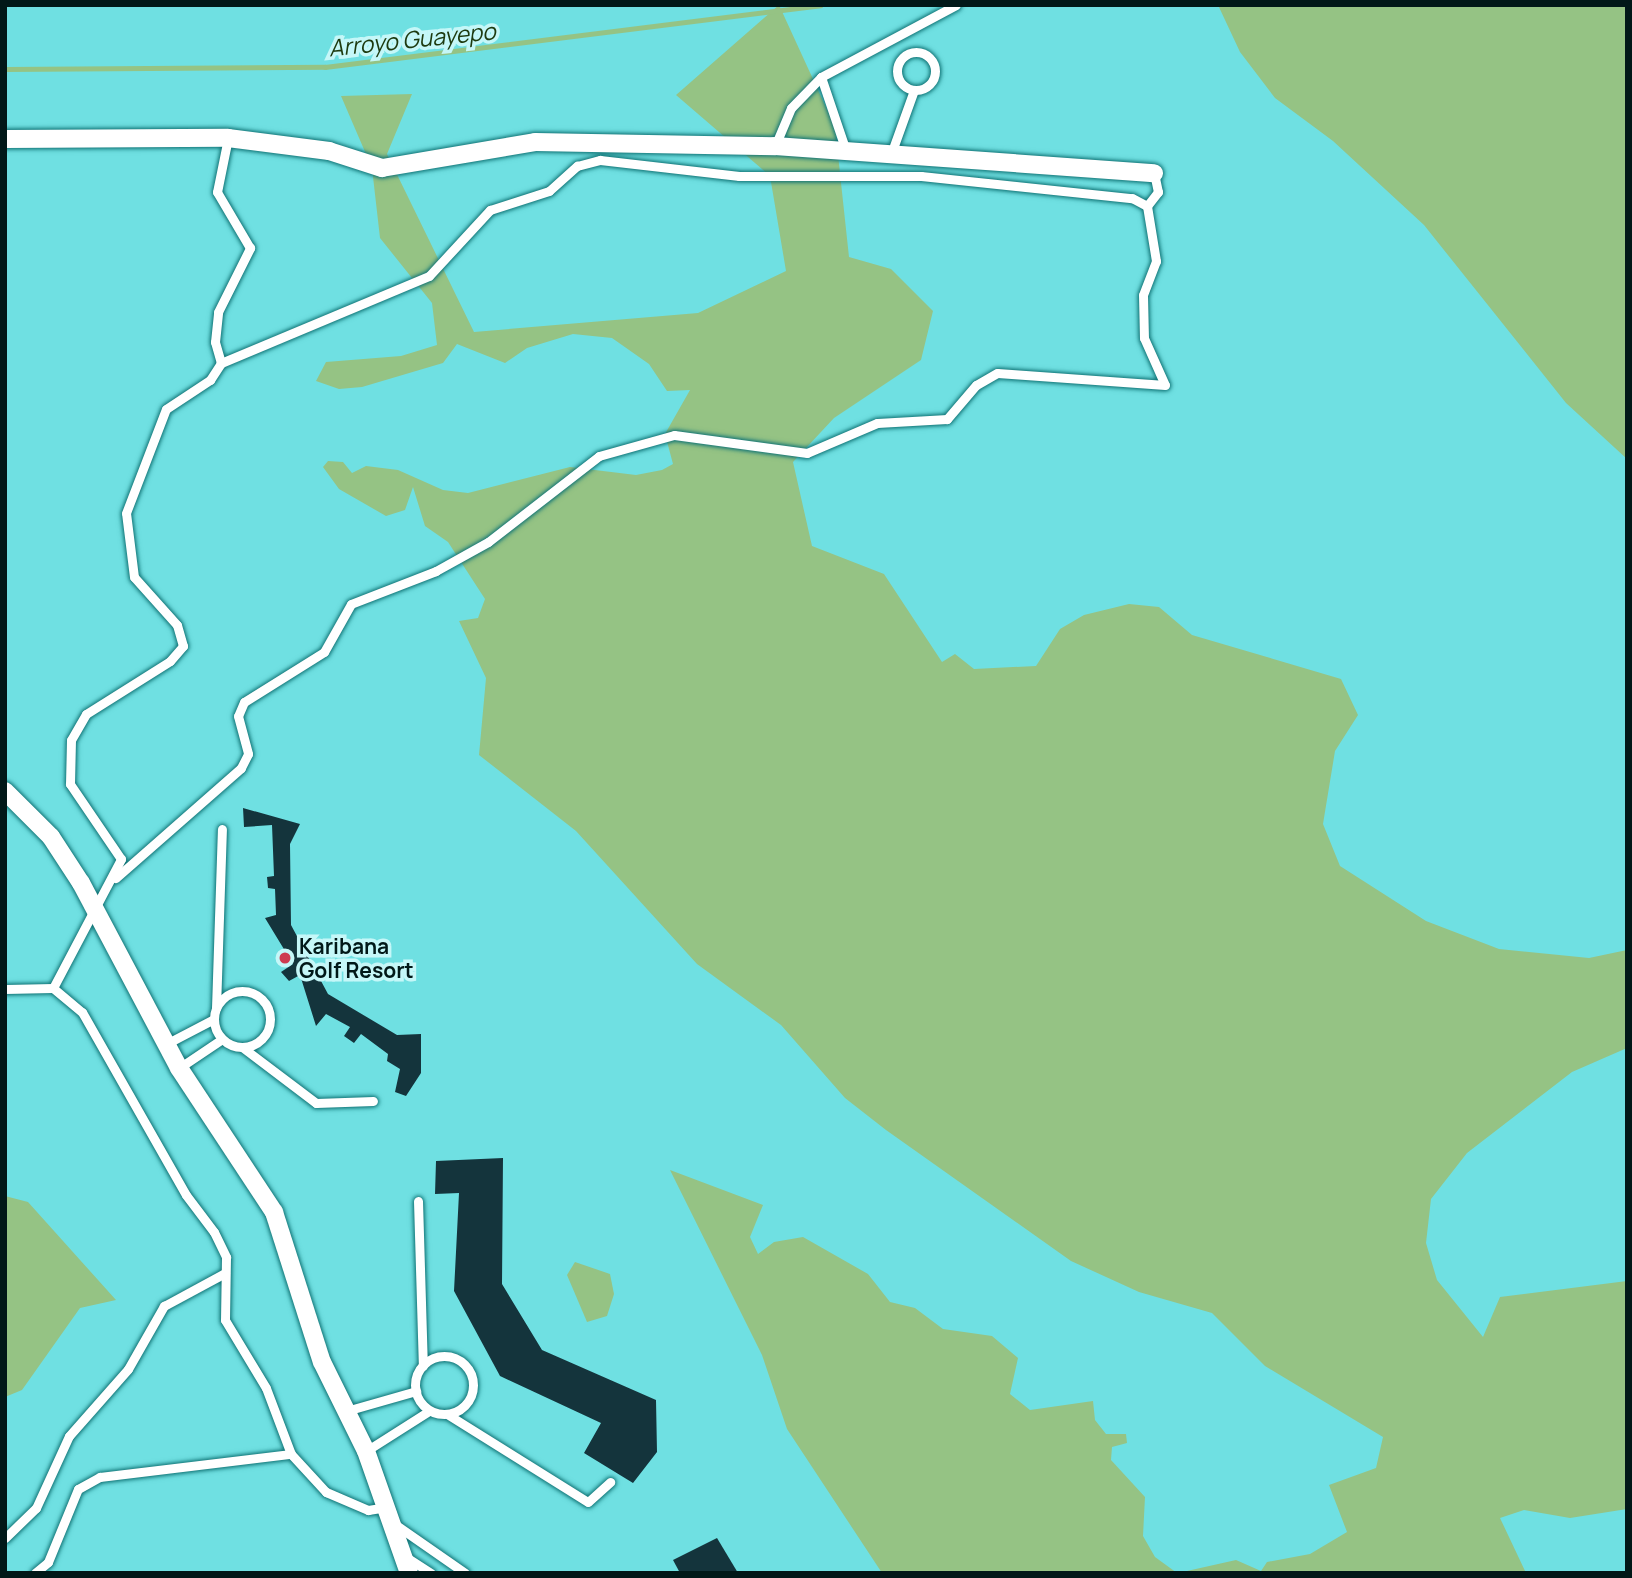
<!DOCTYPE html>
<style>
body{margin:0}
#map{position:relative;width:1632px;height:1578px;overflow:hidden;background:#6fe0e2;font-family:Manrope,sans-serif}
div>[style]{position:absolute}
.water>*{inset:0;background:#95c384}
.stream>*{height:4.5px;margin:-2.25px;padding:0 2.25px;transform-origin:2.25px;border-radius:2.25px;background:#95c384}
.building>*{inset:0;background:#14343c}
.roads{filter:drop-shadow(0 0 2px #107375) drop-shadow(0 0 2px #107375)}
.service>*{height:9px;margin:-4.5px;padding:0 4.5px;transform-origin:4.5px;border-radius:4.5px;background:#fff}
.service>.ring{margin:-4.5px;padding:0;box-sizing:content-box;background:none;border:9px solid #fff;border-radius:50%}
.minor>*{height:18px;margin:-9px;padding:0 9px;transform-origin:9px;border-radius:9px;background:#fff}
.dots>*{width:19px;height:19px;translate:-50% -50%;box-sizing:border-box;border:4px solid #c5f7f8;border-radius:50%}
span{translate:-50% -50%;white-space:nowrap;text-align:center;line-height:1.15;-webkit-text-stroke:7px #c5f7f8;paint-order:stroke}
.poi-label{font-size:21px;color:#011818;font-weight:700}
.left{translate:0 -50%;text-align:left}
.water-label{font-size:23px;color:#1d3a0f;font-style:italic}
.frame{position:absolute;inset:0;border:7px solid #011818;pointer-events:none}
</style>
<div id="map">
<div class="water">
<i style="clip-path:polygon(779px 5px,835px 127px,849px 257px,891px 269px,933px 311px,921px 360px,834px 418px,793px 462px,812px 546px,884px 574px,942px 662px,955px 654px,974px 669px,1036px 666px,1060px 629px,1084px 615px,1129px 604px,1159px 607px,1192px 635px,1341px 679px,1358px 715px,1335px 751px,1323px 824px,1340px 866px,1426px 921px,1499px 949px,1589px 958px,1627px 950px,1627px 1048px,1572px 1072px,1467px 1153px,1431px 1199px,1426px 1243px,1437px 1280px,1483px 1337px,1500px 1297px,1627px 1281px,1627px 1509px,1570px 1518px,1524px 1510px,1500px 1518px,1526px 1573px,1178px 1573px,1236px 1560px,1261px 1571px,1267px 1562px,1310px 1554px,1347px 1532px,1329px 1485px,1376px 1468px,1383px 1437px,1265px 1366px,1212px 1313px,1139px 1292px,1071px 1261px,886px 1130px,845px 1098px,781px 1025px,697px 964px,576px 831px,479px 755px,486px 678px,459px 621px,478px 618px,485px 599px,448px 542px,425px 526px,413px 487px,405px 510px,386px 516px,339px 489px,323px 467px,328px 461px,343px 462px,352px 473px,366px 466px,398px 470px,443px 490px,468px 493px,570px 467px,636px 475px,662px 470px,673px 464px,665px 434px,690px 390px,667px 391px,649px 364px,612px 338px,573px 334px,527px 348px,505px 363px,457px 344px,443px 363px,362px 387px,339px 389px,316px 381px,326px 362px,401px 356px,437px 345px,432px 303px,380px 238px,372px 168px,341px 96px,412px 94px,387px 154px,474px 332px,698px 313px,786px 271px,770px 176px,676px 95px)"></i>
<i style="clip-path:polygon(1218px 5px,1627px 5px,1627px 459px,1566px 403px,1424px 225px,1333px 141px,1275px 98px,1240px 52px)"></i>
<i style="clip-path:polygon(670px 1170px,763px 1205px,750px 1237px,758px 1254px,774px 1242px,803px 1237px,868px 1274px,890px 1302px,915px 1308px,943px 1329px,992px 1336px,1018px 1358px,1010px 1394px,1030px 1410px,1093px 1401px,1095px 1420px,1106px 1434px,1126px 1434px,1127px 1443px,1112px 1447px,1111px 1460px,1145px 1497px,1143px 1536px,1155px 1557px,1177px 1573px,882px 1573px,787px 1429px,762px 1355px)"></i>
<i style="clip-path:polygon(5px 1196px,28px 1202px,116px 1300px,80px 1308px,22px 1390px,5px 1397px)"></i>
<i style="clip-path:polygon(575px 1262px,610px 1274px,614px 1294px,607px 1316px,587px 1322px,567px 1275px)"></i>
</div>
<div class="stream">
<i style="left:5px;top:69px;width:320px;rotate:-0.4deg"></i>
<i style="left:325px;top:67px;width:499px;rotate:-7.1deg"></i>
</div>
<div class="building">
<i style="clip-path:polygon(243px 808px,300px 824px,290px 844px,291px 925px,328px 994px,397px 1035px,421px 1034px,421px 1073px,406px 1096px,395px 1092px,400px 1069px,387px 1061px,388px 1054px,361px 1034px,354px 1043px,344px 1036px,350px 1027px,326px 1014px,316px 1026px,300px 975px,289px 981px,281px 972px,293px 964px,265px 918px,276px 915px,275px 889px,268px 888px,267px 877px,274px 876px,272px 825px,244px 827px)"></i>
<i style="clip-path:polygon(503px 1158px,502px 1284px,542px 1350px,656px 1400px,657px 1452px,633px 1483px,584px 1453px,601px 1423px,500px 1376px,454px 1291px,459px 1193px,435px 1194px,436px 1161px)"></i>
<i style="clip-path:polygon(717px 1538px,738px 1573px,680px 1573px,673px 1560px)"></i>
</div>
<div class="roads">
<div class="service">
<i class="ring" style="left:897px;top:52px;width:29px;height:29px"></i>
<i style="left:821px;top:77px;width:78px;rotate:71.3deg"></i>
<i style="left:775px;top:146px;width:41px;rotate:-67.2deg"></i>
<i style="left:791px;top:108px;width:43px;rotate:-45.9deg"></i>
<i style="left:821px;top:77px;width:153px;rotate:-28.1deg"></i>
<i style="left:891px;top:154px;width:68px;rotate:-70.2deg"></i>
<i style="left:1147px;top:206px;width:18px;rotate:-52deg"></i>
<i style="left:1158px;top:192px;width:19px;rotate:-102deg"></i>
<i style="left:221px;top:363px;width:22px;rotate:-106deg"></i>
<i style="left:215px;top:342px;width:30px;rotate:-84deg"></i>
<i style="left:218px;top:312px;width:72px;rotate:-63.4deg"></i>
<i style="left:250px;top:248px;width:65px;rotate:-120.5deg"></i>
<i style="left:217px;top:192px;width:55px;rotate:-78.5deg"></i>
<i style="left:53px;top:988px;width:146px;rotate:-62.2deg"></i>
<i style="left:121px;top:859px;width:91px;rotate:-124.2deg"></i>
<i style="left:70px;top:784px;width:44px;rotate:-88.7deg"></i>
<i style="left:71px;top:740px;width:30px;rotate:-60deg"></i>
<i style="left:86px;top:714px;width:99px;rotate:-32.2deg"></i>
<i style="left:170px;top:661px;width:20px;rotate:-49deg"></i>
<i style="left:183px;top:646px;width:22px;rotate:-106deg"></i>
<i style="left:177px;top:625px;width:64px;rotate:-131.9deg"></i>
<i style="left:134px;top:577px;width:64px;rotate:-97.1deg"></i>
<i style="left:126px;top:513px;width:111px;rotate:-69deg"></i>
<i style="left:166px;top:409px;width:53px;rotate:-33.4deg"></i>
<i style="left:210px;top:380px;width:20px;rotate:-57deg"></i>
<i style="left:221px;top:363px;width:225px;rotate:-22.7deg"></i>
<i style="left:429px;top:276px;width:90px;rotate:-47.3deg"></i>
<i style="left:490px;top:210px;width:62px;rotate:-17.9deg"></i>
<i style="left:549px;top:191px;width:38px;rotate:-42deg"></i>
<i style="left:577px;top:166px;width:24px;rotate:-15deg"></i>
<i style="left:600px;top:160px;width:140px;rotate:6.6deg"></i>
<i style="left:739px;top:176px;width:182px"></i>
<i style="left:921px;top:176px;width:212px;rotate:6deg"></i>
<i style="left:1132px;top:198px;width:17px;rotate:28deg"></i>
<i style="left:1147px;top:206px;width:56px;rotate:80.7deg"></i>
<i style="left:1156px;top:261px;width:36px;rotate:111deg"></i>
<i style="left:1143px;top:295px;width:43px;rotate:88.7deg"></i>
<i style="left:1144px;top:338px;width:51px;rotate:65.9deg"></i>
<i style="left:1165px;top:385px;width:168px;rotate:-175.9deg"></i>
<i style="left:997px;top:373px;width:24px;rotate:150deg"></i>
<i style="left:976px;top:385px;width:45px;rotate:130.5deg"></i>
<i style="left:947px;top:419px;width:70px;rotate:176.7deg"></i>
<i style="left:877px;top:423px;width:76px;rotate:156.8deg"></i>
<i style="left:807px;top:453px;width:134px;rotate:-172.3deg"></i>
<i style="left:674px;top:435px;width:78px;rotate:164.4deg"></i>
<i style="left:599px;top:456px;width:140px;rotate:142.2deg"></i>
<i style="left:488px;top:542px;width:60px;rotate:150.9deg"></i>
<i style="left:436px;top:571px;width:91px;rotate:158.8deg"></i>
<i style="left:351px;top:604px;width:55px;rotate:119.4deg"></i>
<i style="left:324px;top:652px;width:94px;rotate:148deg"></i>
<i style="left:244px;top:702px;width:15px;rotate:113deg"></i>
<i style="left:238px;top:716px;width:39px;rotate:75deg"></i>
<i style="left:248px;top:754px;width:16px;rotate:117deg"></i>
<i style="left:241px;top:768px;width:167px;rotate:138.7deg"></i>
<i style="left:5px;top:989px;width:48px;rotate:-1.2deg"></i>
<i style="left:53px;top:988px;width:38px;rotate:40deg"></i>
<i style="left:82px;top:1012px;width:210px;rotate:60.4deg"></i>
<i style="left:186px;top:1195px;width:46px;rotate:52.9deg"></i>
<i style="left:214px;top:1232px;width:28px;rotate:64deg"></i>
<i style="left:226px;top:1257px;width:63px;rotate:90.9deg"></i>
<i style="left:225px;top:1320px;width:79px;rotate:58.9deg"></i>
<i style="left:266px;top:1388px;width:71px;rotate:69.3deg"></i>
<i style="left:291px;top:1454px;width:52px;rotate:47.4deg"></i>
<i style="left:326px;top:1492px;width:46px;rotate:23.2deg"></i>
<i style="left:368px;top:1510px;width:19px;rotate:-9deg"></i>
<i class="ring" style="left:214px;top:991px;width:47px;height:47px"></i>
<i style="left:216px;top:1008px;width:179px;rotate:-88.1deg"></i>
<i style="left:166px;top:1044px;width:54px;rotate:-27.5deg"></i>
<i style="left:242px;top:1047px;width:93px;rotate:37.1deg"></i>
<i style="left:316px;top:1103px;width:57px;rotate:-2deg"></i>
<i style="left:179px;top:1068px;width:52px;rotate:-34deg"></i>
<i style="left:418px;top:1201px;width:165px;rotate:88.3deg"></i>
<i class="ring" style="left:415px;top:1356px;width:49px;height:49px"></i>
<i style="left:346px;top:1411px;width:73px;rotate:-15.9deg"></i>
<i style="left:447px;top:1414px;width:166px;rotate:32deg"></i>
<i style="left:588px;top:1502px;width:30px;rotate:-42deg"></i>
<i style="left:366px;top:1451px;width:75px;rotate:-32.4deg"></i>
<i style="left:396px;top:1525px;width:84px;rotate:34.8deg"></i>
<i style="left:5px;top:1538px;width:43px;rotate:-44.1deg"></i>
<i style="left:36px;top:1508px;width:79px;rotate:-65.4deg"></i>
<i style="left:69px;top:1436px;width:89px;rotate:-48.6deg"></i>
<i style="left:128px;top:1369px;width:73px;rotate:-60.3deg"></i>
<i style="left:164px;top:1306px;width:69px;rotate:-28.4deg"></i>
<i style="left:406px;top:1557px;width:30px;rotate:33deg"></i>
<i style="left:35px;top:1573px;width:17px;rotate:-40deg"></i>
<i style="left:48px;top:1562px;width:79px;rotate:-67.7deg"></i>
<i style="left:78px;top:1489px;width:25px;rotate:-29deg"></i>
<i style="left:100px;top:1477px;width:192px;rotate:-6.9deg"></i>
</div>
<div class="minor">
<i style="left:5px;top:139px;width:223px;rotate:-0.3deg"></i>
<i style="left:228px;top:138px;width:102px;rotate:7.3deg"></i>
<i style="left:329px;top:151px;width:56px;rotate:17.8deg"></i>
<i style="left:382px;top:168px;width:155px;rotate:-9.6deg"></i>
<i style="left:535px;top:142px;width:240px;rotate:1deg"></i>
<i style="left:775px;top:146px;width:380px;rotate:4.1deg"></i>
<i style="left:5px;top:791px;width:65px;rotate:45deg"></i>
<i style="left:51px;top:837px;width:55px;rotate:56.9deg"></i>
<i style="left:81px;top:883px;width:209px;rotate:62.1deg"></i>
<i style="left:179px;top:1068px;width:173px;rotate:56.6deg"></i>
<i style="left:274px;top:1212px;width:157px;rotate:72.3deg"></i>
<i style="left:322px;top:1362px;width:99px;rotate:63.7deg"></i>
<i style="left:366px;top:1451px;width:129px;rotate:70.6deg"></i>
</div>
</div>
<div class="dots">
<i style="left:285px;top:958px;background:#cd3c50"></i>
</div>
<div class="poi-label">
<span class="left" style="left:299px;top:958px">Karibana<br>Golf Resort</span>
</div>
<div class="water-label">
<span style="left:412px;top:39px;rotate:-6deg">Arroyo Guayepo</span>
</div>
<div class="frame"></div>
</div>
